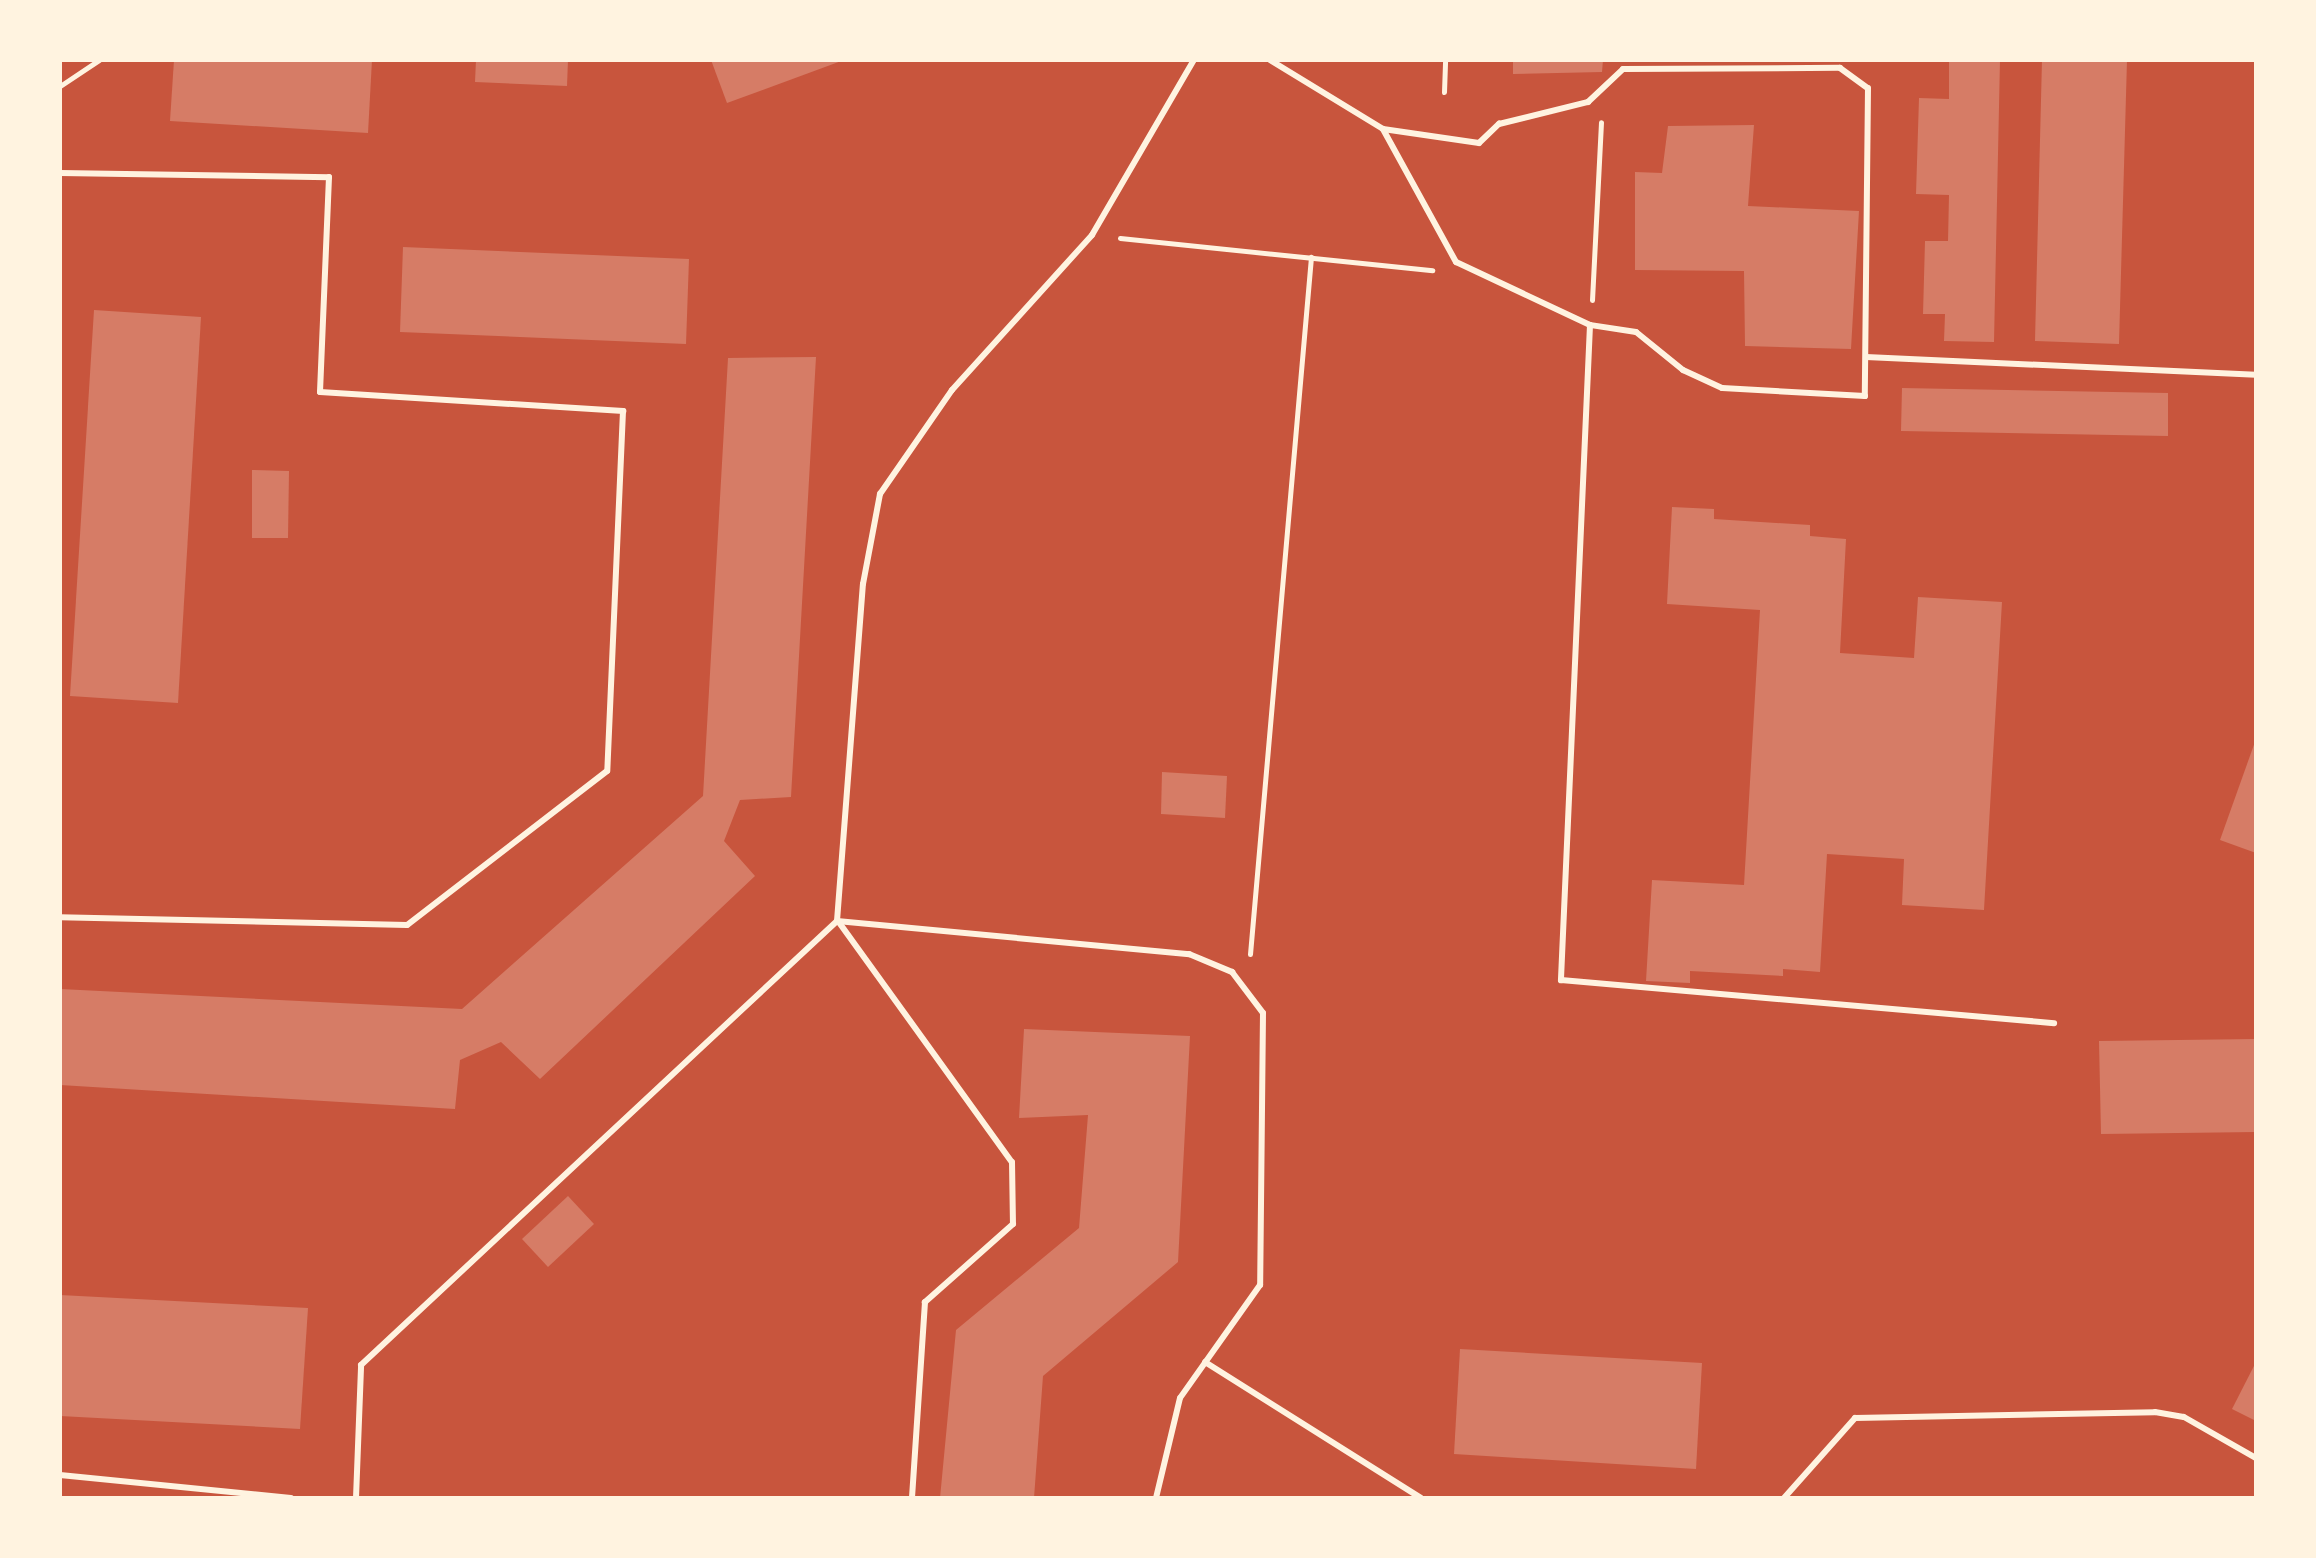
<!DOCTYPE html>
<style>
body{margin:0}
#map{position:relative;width:2316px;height:1558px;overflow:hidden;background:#c8553d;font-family:Montserrat,sans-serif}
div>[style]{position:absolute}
.building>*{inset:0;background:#d67c66}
.path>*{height:5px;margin:-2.5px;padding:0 2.5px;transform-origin:2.5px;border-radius:2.5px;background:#fff3e0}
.service>*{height:6px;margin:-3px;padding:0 3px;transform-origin:3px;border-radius:3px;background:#fff3e0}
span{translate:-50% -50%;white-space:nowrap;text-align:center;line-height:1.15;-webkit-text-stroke:6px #fff3e0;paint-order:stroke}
.frame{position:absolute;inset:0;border:62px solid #fff3e0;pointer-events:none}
</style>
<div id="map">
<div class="building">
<i style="clip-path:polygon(174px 60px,372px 60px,368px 133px,170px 121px)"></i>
<i style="clip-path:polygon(476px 60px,568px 60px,567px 86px,475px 82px)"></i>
<i style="clip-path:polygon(711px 60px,844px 60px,727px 103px)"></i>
<i style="clip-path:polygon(1513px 60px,1603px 60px,1602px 72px,1513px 74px)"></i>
<i style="clip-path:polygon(1949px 60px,2000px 60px,1994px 342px,1944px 341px,1945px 314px,1923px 314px,1925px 241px,1948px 241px,1949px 195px,1916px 194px,1919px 98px,1949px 99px)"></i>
<i style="clip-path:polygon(2042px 60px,2127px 60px,2119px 344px,2035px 341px)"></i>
<i style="clip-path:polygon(1754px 125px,1748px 206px,1859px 211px,1851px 349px,1745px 346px,1744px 271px,1635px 270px,1635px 172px,1662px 173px,1668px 126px)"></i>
<i style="clip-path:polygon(403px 247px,689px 259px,686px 344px,400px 332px)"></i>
<i style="clip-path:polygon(94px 310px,201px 317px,178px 703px,70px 696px)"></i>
<i style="clip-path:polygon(816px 357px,791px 797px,740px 800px,724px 841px,755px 876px,540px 1079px,501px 1042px,460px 1060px,455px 1109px,60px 1085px,60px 989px,462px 1009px,703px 796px,728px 358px)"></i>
<i style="clip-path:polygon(1902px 388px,2168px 393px,2168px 436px,1901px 431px)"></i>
<i style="clip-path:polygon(252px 470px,289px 471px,288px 538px,252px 538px)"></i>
<i style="clip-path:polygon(1672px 507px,1714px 509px,1714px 519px,1810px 525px,1810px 536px,1846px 539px,1840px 653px,1914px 658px,1918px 597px,2002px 602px,1984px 910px,1902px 905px,1904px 859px,1827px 854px,1820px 972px,1783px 969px,1783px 976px,1690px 971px,1690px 983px,1646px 981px,1652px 880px,1744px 885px,1760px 610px,1667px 604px)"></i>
<i style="clip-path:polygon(2256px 739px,2256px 853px,2220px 840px)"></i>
<i style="clip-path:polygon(1162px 772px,1227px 776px,1225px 818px,1161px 814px)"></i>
<i style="clip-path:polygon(1024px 1029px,1190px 1036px,1178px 1262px,1043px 1376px,1034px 1498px,940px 1498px,956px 1330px,1079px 1228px,1088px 1115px,1019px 1118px)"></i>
<i style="clip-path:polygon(2256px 1039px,2256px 1132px,2101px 1134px,2099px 1041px)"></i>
<i style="clip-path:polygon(568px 1196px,594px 1224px,548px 1267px,522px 1239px)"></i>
<i style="clip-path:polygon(60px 1295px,308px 1308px,300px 1429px,60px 1416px)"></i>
<i style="clip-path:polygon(1460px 1349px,1702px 1363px,1696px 1469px,1454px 1454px)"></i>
<i style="clip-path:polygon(2256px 1362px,2256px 1421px,2232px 1409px)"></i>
</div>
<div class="path">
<i style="left:60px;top:86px;width:47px;rotate:-33.7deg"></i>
<i style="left:1444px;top:92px;width:32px;rotate:-88deg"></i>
<i style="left:1120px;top:238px;width:314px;rotate:5.9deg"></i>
<i style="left:1592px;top:300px;width:178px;rotate:-87.1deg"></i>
<i style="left:1250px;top:954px;width:700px;rotate:-85deg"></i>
</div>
<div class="service">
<i style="left:1270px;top:60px;width:132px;rotate:31.4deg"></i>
<i style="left:1383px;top:129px;width:97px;rotate:8.3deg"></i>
<i style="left:1479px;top:143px;width:28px;rotate:-44deg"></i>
<i style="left:1499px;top:124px;width:92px;rotate:-13.9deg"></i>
<i style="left:1588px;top:102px;width:48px;rotate:-43.3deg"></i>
<i style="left:1623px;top:69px;width:217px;rotate:-0.3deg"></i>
<i style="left:1840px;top:68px;width:34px;rotate:36deg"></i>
<i style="left:1868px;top:88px;width:308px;rotate:90.6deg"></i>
<i style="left:1865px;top:396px;width:143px;rotate:-176.8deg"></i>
<i style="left:1722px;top:388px;width:43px;rotate:-155.2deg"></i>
<i style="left:1683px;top:370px;width:60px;rotate:-141deg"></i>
<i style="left:1636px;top:332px;width:47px;rotate:-171.3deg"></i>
<i style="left:1590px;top:325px;width:148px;rotate:-154.8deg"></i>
<i style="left:1456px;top:262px;width:152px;rotate:-118.8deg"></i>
<i style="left:60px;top:173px;width:269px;rotate:0.9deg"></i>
<i style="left:329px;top:177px;width:215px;rotate:92.4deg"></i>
<i style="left:320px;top:392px;width:304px;rotate:3.6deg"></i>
<i style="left:623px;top:411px;width:360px;rotate:92.5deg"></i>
<i style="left:607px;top:771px;width:252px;rotate:142.4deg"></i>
<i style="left:407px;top:925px;width:347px;rotate:-178.7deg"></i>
<i style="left:1590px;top:325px;width:656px;rotate:92.54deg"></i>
<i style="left:1561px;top:980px;width:495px;rotate:5deg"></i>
<i style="left:1866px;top:357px;width:390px;rotate:2.6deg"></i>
<i style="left:837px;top:921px;width:354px;rotate:5.4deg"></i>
<i style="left:1189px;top:954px;width:47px;rotate:22.7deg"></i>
<i style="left:1232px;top:972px;width:51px;rotate:52.9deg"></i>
<i style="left:1263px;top:1013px;width:272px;rotate:90.6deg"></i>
<i style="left:1260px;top:1285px;width:138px;rotate:125.3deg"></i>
<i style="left:1180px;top:1398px;width:103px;rotate:103.5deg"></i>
<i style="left:838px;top:921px;width:297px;rotate:54.2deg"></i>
<i style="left:1012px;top:1162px;width:62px;rotate:89.1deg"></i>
<i style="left:1013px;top:1224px;width:118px;rotate:138.4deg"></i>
<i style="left:925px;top:1302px;width:196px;rotate:93.8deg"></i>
<i style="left:1205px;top:1362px;width:255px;rotate:32.2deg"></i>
<i style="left:60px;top:1475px;width:232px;rotate:5.7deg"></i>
<i style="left:356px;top:1498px;width:133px;rotate:-87.8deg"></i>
<i style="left:361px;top:1365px;width:651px;rotate:-43.01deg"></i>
<i style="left:837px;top:921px;width:338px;rotate:-85.6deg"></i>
<i style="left:863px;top:584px;width:92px;rotate:-79.3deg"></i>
<i style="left:880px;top:494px;width:126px;rotate:-55.3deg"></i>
<i style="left:952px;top:390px;width:209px;rotate:-47.9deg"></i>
<i style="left:1092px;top:235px;width:203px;rotate:-59.8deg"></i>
<i style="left:1784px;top:1498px;width:107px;rotate:-48.4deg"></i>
<i style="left:1855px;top:1418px;width:300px;rotate:-1.1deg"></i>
<i style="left:2155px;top:1412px;width:29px;rotate:10deg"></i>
<i style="left:2184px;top:1417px;width:83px;rotate:29.7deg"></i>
</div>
<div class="frame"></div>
</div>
